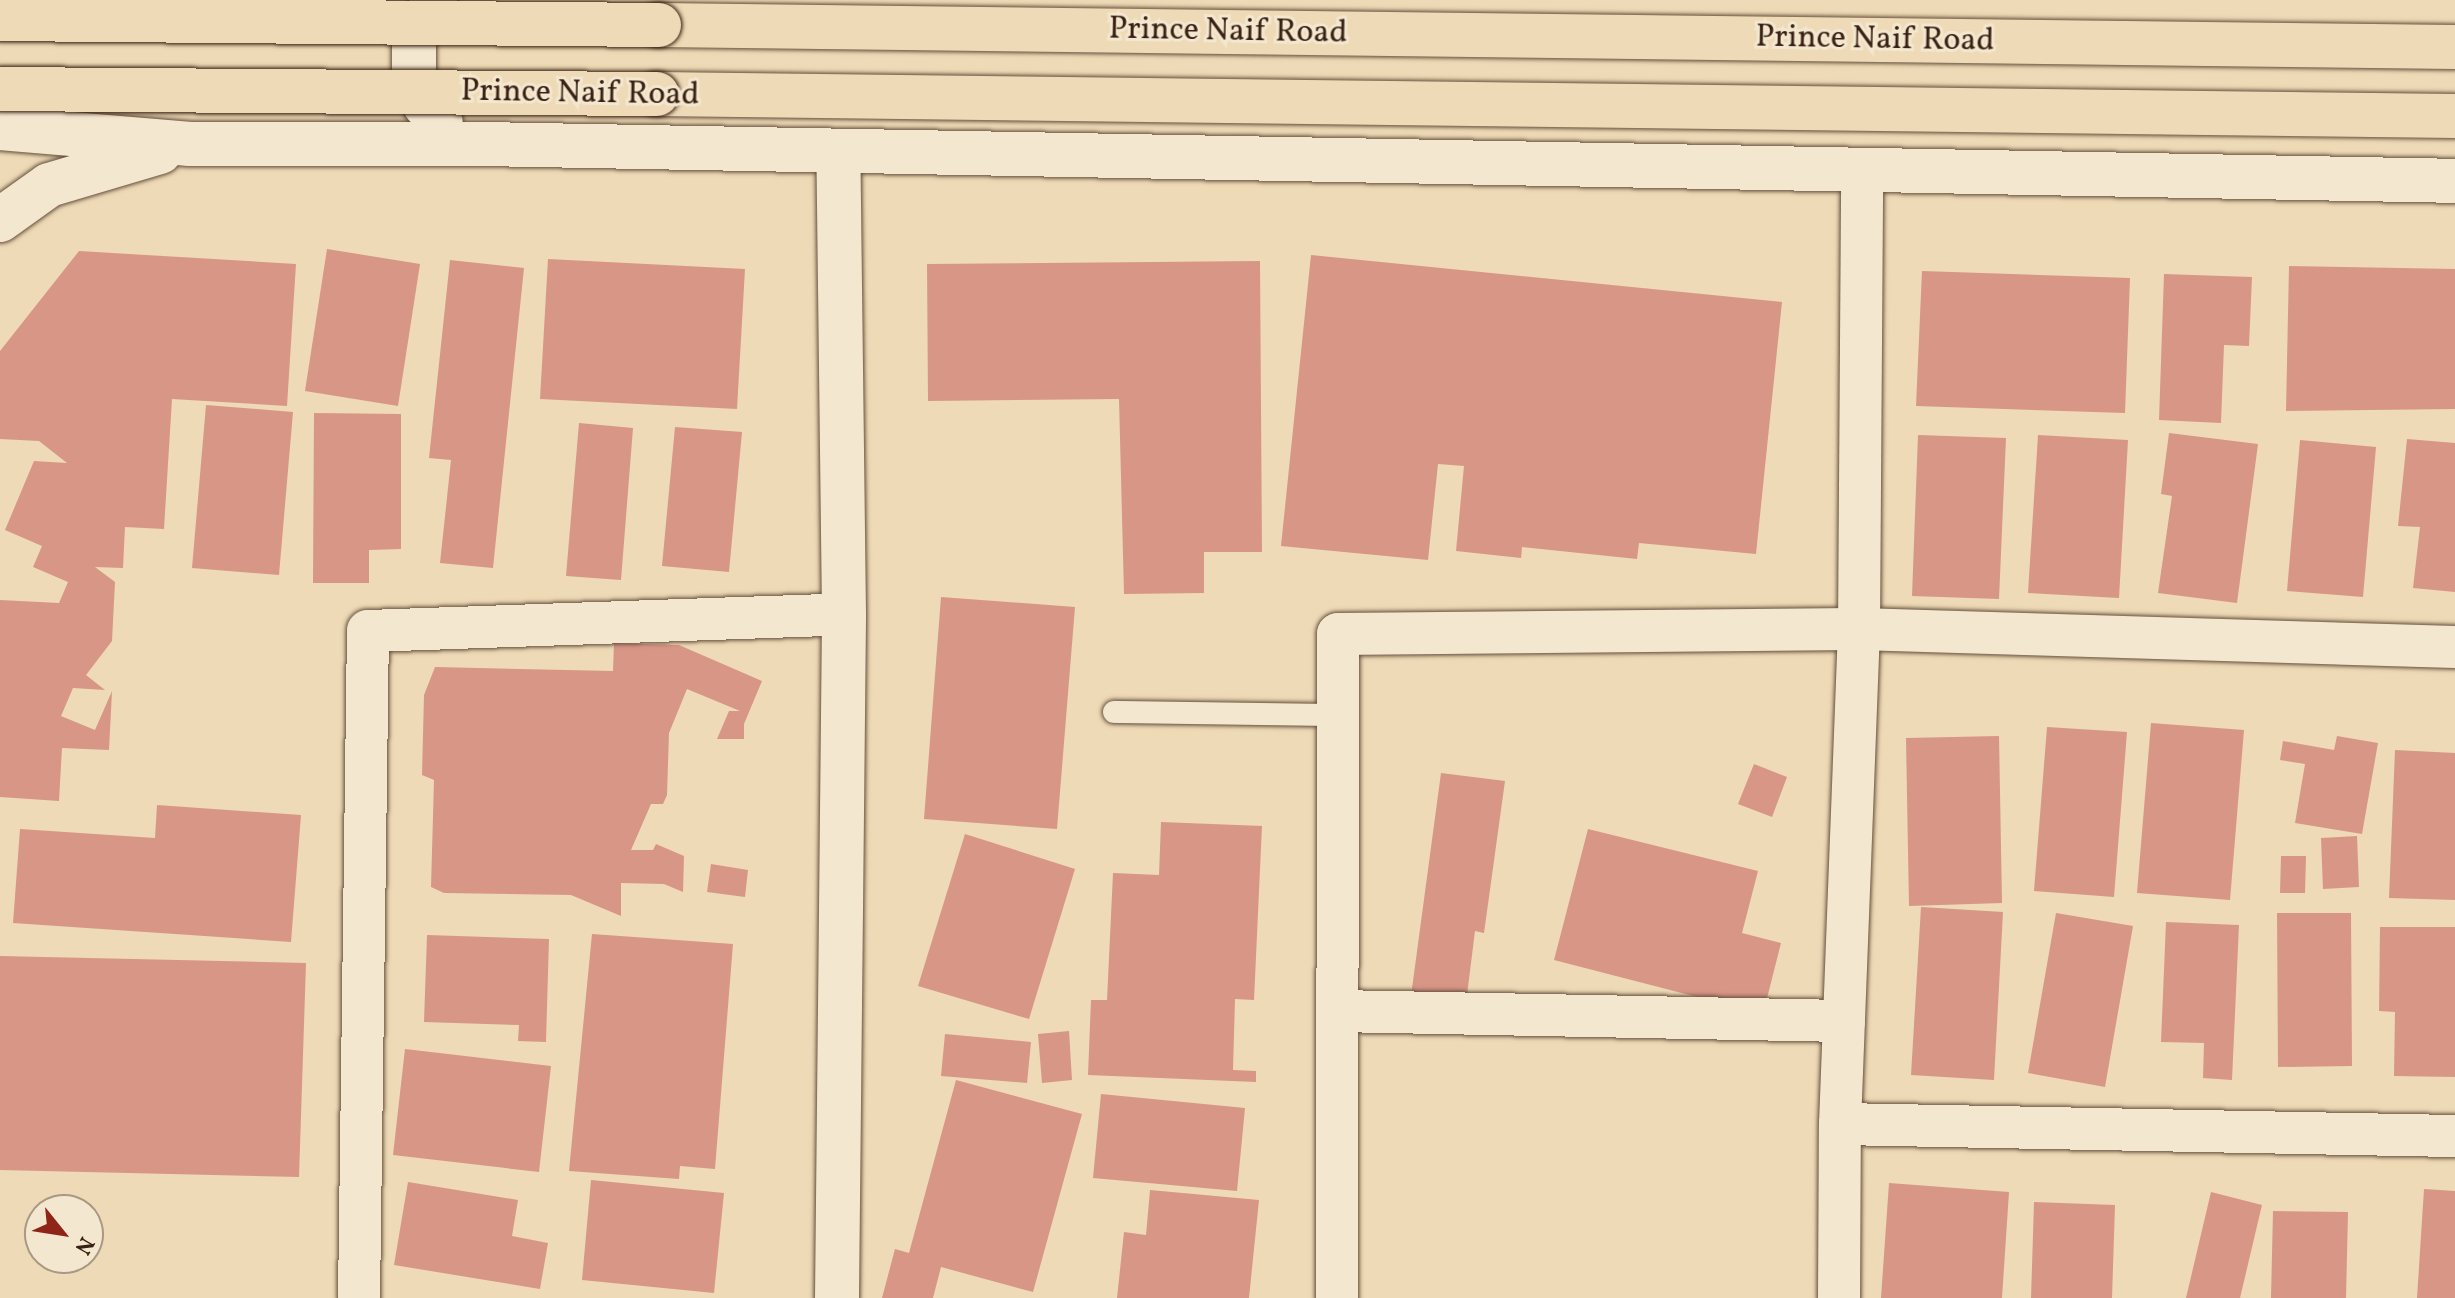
<!DOCTYPE html>
<style>
body{margin:0}
#map{position:relative;width:2455px;height:1298px;overflow:hidden;background:#eedab6;font-family:Vollkorn,serif}
div>[style]{position:absolute}
.building>*{inset:0;background:#d89687}
.roads{filter:drop-shadow(0 0 2px #664f3c) drop-shadow(0 0 2px #664f3c)}
.lane>*{height:22px;margin:-11px;padding:0 11px;transform-origin:11px;border-radius:11px;background:#f4e7d0}
.street>*{height:42px;margin:-21px;padding:0 21px;transform-origin:21px;border-radius:21px;background:#f4e7d0}
.secondary>*{height:44px;margin:-22px;padding:0 22px;transform-origin:22px;border-radius:22px;background:#f4e7d0}
.primary>*{height:44px;margin:-22px;padding:0 22px;transform-origin:22px;border-radius:22px;background:#eedab6}
.bridges{filter:drop-shadow(0 0 2px #382113) drop-shadow(0 0 2px #382113)}
.primary-bridge>*{height:44px;margin:-22px;padding:0 22px;transform-origin:22px;border-radius:22px;background:#eedab6}
span{translate:-50% -50%;white-space:nowrap;text-align:center;line-height:1.15;-webkit-text-stroke:6px #f4e7d0;paint-order:stroke}
.street-label{font-size:32px;color:#382113}
.north{position:absolute;left:24px;top:1194px;width:80px;height:80px;box-sizing:border-box;background:#f4e7d0;border:2px solid #a99884;border-radius:50%;rotate:120deg;font-size:22px;font-weight:700;line-height:32px;text-align:center;color:#382113}
.north::after{content:'';display:block;margin:auto;width:28px;height:36px;background:#8f2418;clip-path:polygon(50% 0,100% 100%,50% 72%,0 100%)}
</style>
<div id="map">
<div class="building">
<i style="clip-path:polygon(327px 249px,420px 264px,398px 406px,305px 391px)"></i>
<i style="clip-path:polygon(79px 251px,296px 264px,287px 406px,172px 399px,164px 529px,125px 527px,123px 568px,95px 567px,115px 582px,112px 641px,86px 675px,105px 690px,73px 688px,61px 716px,95px 730px,112px 691px,109px 750px,62px 748px,59px 801px,0 797px,0 600px,59px 603px,68px 582px,33px 567px,42px 546px,5px 530px,34px 461px,67px 463px,39px 441px,0 439px,0 351px)"></i>
<i style="clip-path:polygon(1311px 255px,1782px 302px,1756px 554px,1639px 543px,1637px 559px,1522px 547px,1521px 558px,1456px 551px,1464px 466px,1438px 464px,1428px 560px,1281px 546px)"></i>
<i style="clip-path:polygon(548px 259px,745px 269px,737px 409px,540px 399px)"></i>
<i style="clip-path:polygon(450px 260px,524px 268px,493px 568px,440px 563px,451px 460px,429px 458px)"></i>
<i style="clip-path:polygon(1260px 261px,1262px 552px,1204px 552px,1204px 593px,1124px 594px,1119px 399px,928px 401px,927px 264px)"></i>
<i style="clip-path:polygon(2289px 266px,2455px 269px,2455px 409px,2286px 411px)"></i>
<i style="clip-path:polygon(1922px 271px,2130px 278px,2125px 413px,1916px 406px)"></i>
<i style="clip-path:polygon(2164px 274px,2252px 277px,2249px 346px,2224px 345px,2221px 423px,2159px 420px)"></i>
<i style="clip-path:polygon(206px 405px,293px 412px,279px 575px,192px 568px)"></i>
<i style="clip-path:polygon(314px 413px,401px 414px,401px 549px,369px 550px,369px 583px,313px 583px)"></i>
<i style="clip-path:polygon(579px 423px,633px 428px,621px 580px,566px 576px)"></i>
<i style="clip-path:polygon(675px 427px,742px 432px,729px 572px,662px 566px)"></i>
<i style="clip-path:polygon(2169px 433px,2258px 444px,2237px 603px,2158px 593px,2172px 496px,2161px 494px)"></i>
<i style="clip-path:polygon(1918px 435px,2006px 438px,1999px 599px,1912px 596px)"></i>
<i style="clip-path:polygon(2038px 435px,2128px 440px,2119px 598px,2028px 593px)"></i>
<i style="clip-path:polygon(2407px 439px,2455px 443px,2455px 592px,2413px 588px,2420px 527px,2398px 526px)"></i>
<i style="clip-path:polygon(2300px 440px,2376px 447px,2363px 597px,2287px 591px)"></i>
<i style="clip-path:polygon(941px 597px,1075px 607px,1057px 829px,924px 819px)"></i>
<i style="clip-path:polygon(614px 643px,679px 645px,762px 681px,744px 724px,744px 739px,717px 739px,729px 711px,740px 711px,687px 689px,669px 733px,667px 795px,663px 804px,651px 804px,631px 850px,653px 850px,656px 844px,684px 856px,683px 892px,664px 884px,621px 883px,621px 916px,571px 895px,444px 893px,431px 887px,434px 780px,422px 775px,424px 695px,435px 667px,613px 671px)"></i>
<i style="clip-path:polygon(2151px 723px,2244px 730px,2230px 900px,2137px 893px)"></i>
<i style="clip-path:polygon(2047px 727px,2127px 732px,2114px 897px,2034px 891px)"></i>
<i style="clip-path:polygon(1999px 736px,2002px 903px,1909px 906px,1906px 738px)"></i>
<i style="clip-path:polygon(2337px 736px,2378px 743px,2362px 834px,2295px 823px,2305px 764px,2280px 760px,2283px 741px,2334px 750px)"></i>
<i style="clip-path:polygon(2395px 750px,2455px 753px,2455px 900px,2389px 898px)"></i>
<i style="clip-path:polygon(1754px 764px,1787px 777px,1772px 817px,1738px 804px)"></i>
<i style="clip-path:polygon(1441px 773px,1505px 781px,1484px 933px,1475px 931px,1466px 1003px,1411px 996px)"></i>
<i style="clip-path:polygon(157px 805px,301px 815px,291px 942px,13px 923px,20px 829px,155px 838px)"></i>
<i style="clip-path:polygon(1161px 822px,1262px 826px,1254px 1000px,1235px 999px,1233px 1070px,1256px 1071px,1256px 1082px,1088px 1075px,1091px 1000px,1107px 1000px,1113px 873px,1159px 875px)"></i>
<i style="clip-path:polygon(1588px 829px,1758px 871px,1742px 933px,1781px 943px,1763px 1014px,1554px 960px)"></i>
<i style="clip-path:polygon(965px 834px,1075px 869px,1029px 1019px,918px 986px)"></i>
<i style="clip-path:polygon(2357px 836px,2359px 887px,2323px 889px,2321px 838px)"></i>
<i style="clip-path:polygon(2281px 856px,2306px 856px,2305px 893px,2280px 893px)"></i>
<i style="clip-path:polygon(711px 864px,748px 870px,745px 897px,707px 892px)"></i>
<i style="clip-path:polygon(1921px 907px,2003px 912px,1994px 1080px,1911px 1075px)"></i>
<i style="clip-path:polygon(2056px 913px,2133px 926px,2105px 1087px,2028px 1073px)"></i>
<i style="clip-path:polygon(2277px 913px,2351px 913px,2352px 1066px,2278px 1067px)"></i>
<i style="clip-path:polygon(2166px 922px,2239px 925px,2232px 1080px,2203px 1078px,2204px 1043px,2161px 1042px)"></i>
<i style="clip-path:polygon(2380px 927px,2455px 927px,2455px 1077px,2394px 1076px,2395px 1012px,2379px 1011px)"></i>
<i style="clip-path:polygon(592px 934px,733px 944px,715px 1169px,680px 1166px,679px 1179px,569px 1171px)"></i>
<i style="clip-path:polygon(427px 935px,549px 939px,546px 1042px,518px 1041px,519px 1025px,424px 1022px)"></i>
<i style="clip-path:polygon(0 956px,306px 963px,299px 1177px,0 1170px)"></i>
<i style="clip-path:polygon(1069px 1031px,1072px 1080px,1042px 1083px,1038px 1034px)"></i>
<i style="clip-path:polygon(945px 1034px,1031px 1042px,1027px 1083px,941px 1076px)"></i>
<i style="clip-path:polygon(405px 1049px,551px 1066px,539px 1172px,393px 1155px)"></i>
<i style="clip-path:polygon(956px 1080px,1082px 1114px,1033px 1292px,941px 1267px,933px 1298px,882px 1298px,895px 1249px,909px 1253px)"></i>
<i style="clip-path:polygon(1101px 1094px,1245px 1108px,1237px 1191px,1093px 1178px)"></i>
<i style="clip-path:polygon(591px 1180px,724px 1193px,714px 1293px,582px 1280px)"></i>
<i style="clip-path:polygon(408px 1182px,518px 1200px,512px 1236px,548px 1243px,540px 1289px,394px 1265px)"></i>
<i style="clip-path:polygon(1889px 1183px,2009px 1192px,2002px 1298px,1881px 1298px)"></i>
<i style="clip-path:polygon(2424px 1189px,2455px 1191px,2455px 1298px,2417px 1298px)"></i>
<i style="clip-path:polygon(1150px 1190px,1259px 1200px,1249px 1298px,1117px 1298px,1124px 1232px,1146px 1235px)"></i>
<i style="clip-path:polygon(2211px 1192px,2262px 1205px,2240px 1298px,2186px 1298px)"></i>
<i style="clip-path:polygon(2034px 1202px,2115px 1205px,2112px 1298px,2031px 1298px)"></i>
<i style="clip-path:polygon(2273px 1211px,2348px 1212px,2346px 1298px,2271px 1298px)"></i>
</div>
<div class="roads">
<div class="lane">
<i style="left:1114px;top:712px;width:223px;rotate:0.8deg"></i>
</div>
<div class="street">
<i style="left:1337px;top:1011px;width:507px;rotate:1.13deg"></i>
<i style="left:1840px;top:1124px;width:615px;rotate:1.12deg"></i>
<i style="left:359px;top:1298px;width:667px;rotate:-89.23deg"></i>
<i style="left:368px;top:631px;width:476px;rotate:-2deg"></i>
<i style="left:1337px;top:1298px;width:664px;rotate:-89.91deg"></i>
<i style="left:1338px;top:634px;width:521px;rotate:-0.55deg"></i>
<i style="left:1859px;top:629px;width:596px;rotate:1.73deg"></i>
<i style="left:1839px;top:1298px;width:174px;rotate:-89.7deg"></i>
<i style="left:1840px;top:1124px;width:495px;rotate:-87.8deg"></i>
<i style="left:1859px;top:629px;width:459px;rotate:-89.6deg"></i>
</div>
<div class="secondary">
<i style="left:435px;top:0;width:42px;rotate:120.3deg"></i>
<i style="left:414px;top:36px;width:40px;rotate:90deg"></i>
<i style="left:414px;top:76px;width:31px;rotate:69deg"></i>
<i style="left:425px;top:105px;width:23px;rotate:47deg"></i>
<i style="left:0;top:128px;width:191px;rotate:4.8deg"></i>
<i style="left:190px;top:144px;width:292px"></i>
<i style="left:482px;top:144px;width:1973px;rotate:1.07deg"></i>
<i style="left:0;top:220px;width:60px;rotate:-35.5deg"></i>
<i style="left:49px;top:185px;width:116px;rotate:-16.6deg"></i>
<i style="left:837px;top:1298px;width:684px;rotate:-89.41deg"></i>
<i style="left:844px;top:614px;width:463px;rotate:-90.7deg"></i>
</div>
<div class="primary">
<i style="left:659px;top:25px;width:1796px;rotate:0.7deg"></i>
<i style="left:657px;top:94px;width:1798px;rotate:0.7deg"></i>
</div>
</div>
<div class="bridges">
<div class="primary-bridge">
<i style="left:0;top:19px;width:659px;rotate:0.52deg"></i>
<i style="left:0;top:89px;width:657px;rotate:0.44deg"></i>
</div>
</div>
<div class="street-label">
<span style="left:1228px;top:32px;rotate:1deg">Prince Naif Road</span>
<span style="left:1875px;top:40px;rotate:1deg">Prince Naif Road</span>
<span style="left:580px;top:94px;rotate:1deg">Prince Naif Road</span>
</div>
<div class="north">N</div>
</div>
